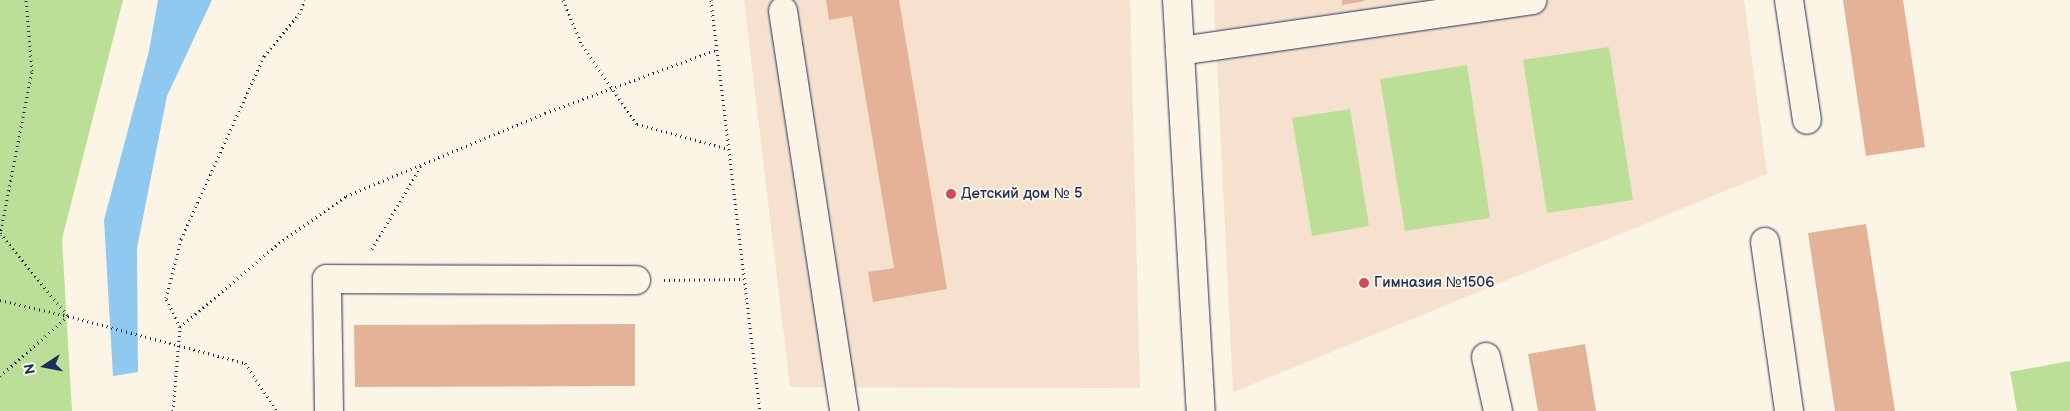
<!DOCTYPE html>
<meta charset="utf-8">
<style>
body{margin:0}
#map{position:relative;width:2070px;height:411px;overflow:hidden;background:#fcf5e5;font-family:"Balsamiq Sans",sans-serif}
div>[style]{position:absolute}
.built>*{inset:0;background:#f5e1cd}
.green>*{inset:0;background:#bcdf98}
.water>*{inset:0;background:#90c9ef}
.building>*{inset:0;background:#e4b296}
.path>*{height:3px;margin-top:-1.5px;transform-origin:0;background:repeating-linear-gradient(90deg,#1b2f5e 0 1px,transparent 0 5px)}
.roads{filter:drop-shadow(0 0 1px #1b2f5e) drop-shadow(0 0 1px #1b2f5e)}
.minor>*{height:28px;margin:-14px;padding:0 14px;transform-origin:14px;border-radius:14px;background:#fcf5e5}
.dots>*{width:14px;height:14px;translate:-50% -50%;box-sizing:border-box;border:2px solid #fcf5e5;border-radius:50%}
span{translate:-50% -50%;white-space:nowrap;text-align:center;line-height:1.15;-webkit-text-stroke:4px #fcf5e5;paint-order:stroke}
.poi-label{font-size:15px;color:#1b2f5e}
.left{translate:0 -50%;text-align:left}
.north{position:absolute;left:20px;top:341px;width:50px;height:50px;-webkit-text-stroke:4px #fcf5e5;paint-order:stroke;rotate:259deg;font-size:14px;font-weight:700;line-height:20px;text-align:center;color:#1b2f5e}
.north::after{content:'';display:block;margin:auto;width:18px;height:22px;background:#1b2f5e;clip-path:polygon(50% 0,100% 100%,50% 72%,0 100%)}
</style>
<div id="map">
<div class="built">
<i style="clip-path:polygon(744px 0,1130px 0,1140px 388px,790px 387px)"></i>
<i style="clip-path:polygon(1214px 0,1744px 0,1767px 174px,1233px 392px)"></i>
</div>
<div class="green">
<i style="clip-path:polygon(0 0,123px 0,62px 239px,72px 411px,0 411px)"></i>
<i style="clip-path:polygon(1609px 47px,1633px 200px,1547px 213px,1523px 60px)"></i>
<i style="clip-path:polygon(1467px 65px,1490px 218px,1405px 231px,1380px 79px)"></i>
<i style="clip-path:polygon(1350px 109px,1369px 226px,1312px 236px,1292px 118px)"></i>
<i style="clip-path:polygon(2070px 361px,2070px 411px,2017px 411px,2010px 372px)"></i>
</div>
<div class="water">
<i style="clip-path:polygon(158px 0,212px 0,167px 96px,137px 248px,138px 372px,113px 376px,104px 220px,149px 51px)"></i>
</div>
<div class="building">
<i style="clip-path:polygon(826px 0,899px 0,947px 289px,873px 302px,868px 272px,894px 268px,852px 16px,829px 20px)"></i>
<i style="clip-path:polygon(1342px 0,1364px 0,1364px 1px,1342px 5px)"></i>
<i style="clip-path:polygon(1843px 0,1903px 0,1925px 147px,1866px 156px)"></i>
<i style="clip-path:polygon(1866px 224px,1895px 411px,1835px 411px,1808px 233px)"></i>
<i style="clip-path:polygon(635px 324px,635px 386px,355px 387px,354px 325px)"></i>
<i style="clip-path:polygon(1585px 344px,1596px 411px,1538px 411px,1528px 354px)"></i>
</div>
<div class="path">
<i style="left:563px;top:0;width:49px;rotate:67.1deg"></i>
<i style="left:582px;top:45px;width:96px;rotate:55.2deg"></i>
<i style="left:637px;top:124px;width:95px;rotate:15.2deg"></i>
<i style="left:711px;top:0;width:414px;rotate:83.2deg"></i>
<i style="left:0;top:233px;width:107px;rotate:50.7deg"></i>
<i style="left:68px;top:316px;width:183px;rotate:14.9deg"></i>
<i style="left:245px;top:363px;width:58px;rotate:56.3deg"></i>
<i style="left:0;top:235px;width:167px;rotate:-79deg"></i>
<i style="left:32px;top:71px;width:71px;rotate:-94.8deg"></i>
<i style="left:372px;top:249px;width:96px;rotate:-59.4deg"></i>
<i style="left:664px;top:280px;width:79px;rotate:-0.7deg"></i>
<i style="left:0;top:300px;width:69px;rotate:13.4deg"></i>
<i style="left:180px;top:327px;width:130px;rotate:-40.3deg"></i>
<i style="left:279px;top:243px;width:82px;rotate:-35deg"></i>
<i style="left:346px;top:196px;width:216px;rotate:-22.6deg"></i>
<i style="left:545px;top:113px;width:184px;rotate:-20.3deg"></i>
<i style="left:0;top:376px;width:91px;rotate:-41.4deg"></i>
<i style="left:173px;top:411px;width:84px;rotate:-85.2deg"></i>
<i style="left:180px;top:327px;width:32px;rotate:-116deg"></i>
<i style="left:166px;top:298px;width:61px;rotate:-75.7deg"></i>
<i style="left:181px;top:239px;width:201px;rotate:-65.6deg"></i>
<i style="left:264px;top:56px;width:55px;rotate:-50.2deg"></i>
<i style="left:299px;top:14px;width:15px;rotate:-67deg"></i>
</div>
<div class="roads">
<div class="minor">
<i style="left:1177px;top:0;width:412px;rotate:86.7deg"></i>
<i style="left:1789px;top:0;width:121px;rotate:81.5deg"></i>
<i style="left:783px;top:11px;width:405px;rotate:81.3deg"></i>
<i style="left:1180px;top:51px;width:356px;rotate:-8.2deg"></i>
<i style="left:1765px;top:242px;width:171px;rotate:81.9deg"></i>
<i style="left:1486px;top:357px;width:55px;rotate:77.5deg"></i>
<i style="left:329px;top:411px;width:132px;rotate:-90.9deg"></i>
<i style="left:327px;top:279px;width:309px;rotate:0.2deg"></i>
</div>
</div>
<div class="dots">
<i style="left:951px;top:194px;background:#d1495b"></i>
<i style="left:1364px;top:283px;background:#d1495b"></i>
</div>
<div class="poi-label">
<span class="left" style="left:961px;top:194px">Детский дом № 5</span>
<span class="left" style="left:1374px;top:283px">Гимназия №1506</span>
</div>
<div class="north">N</div>
</div>
